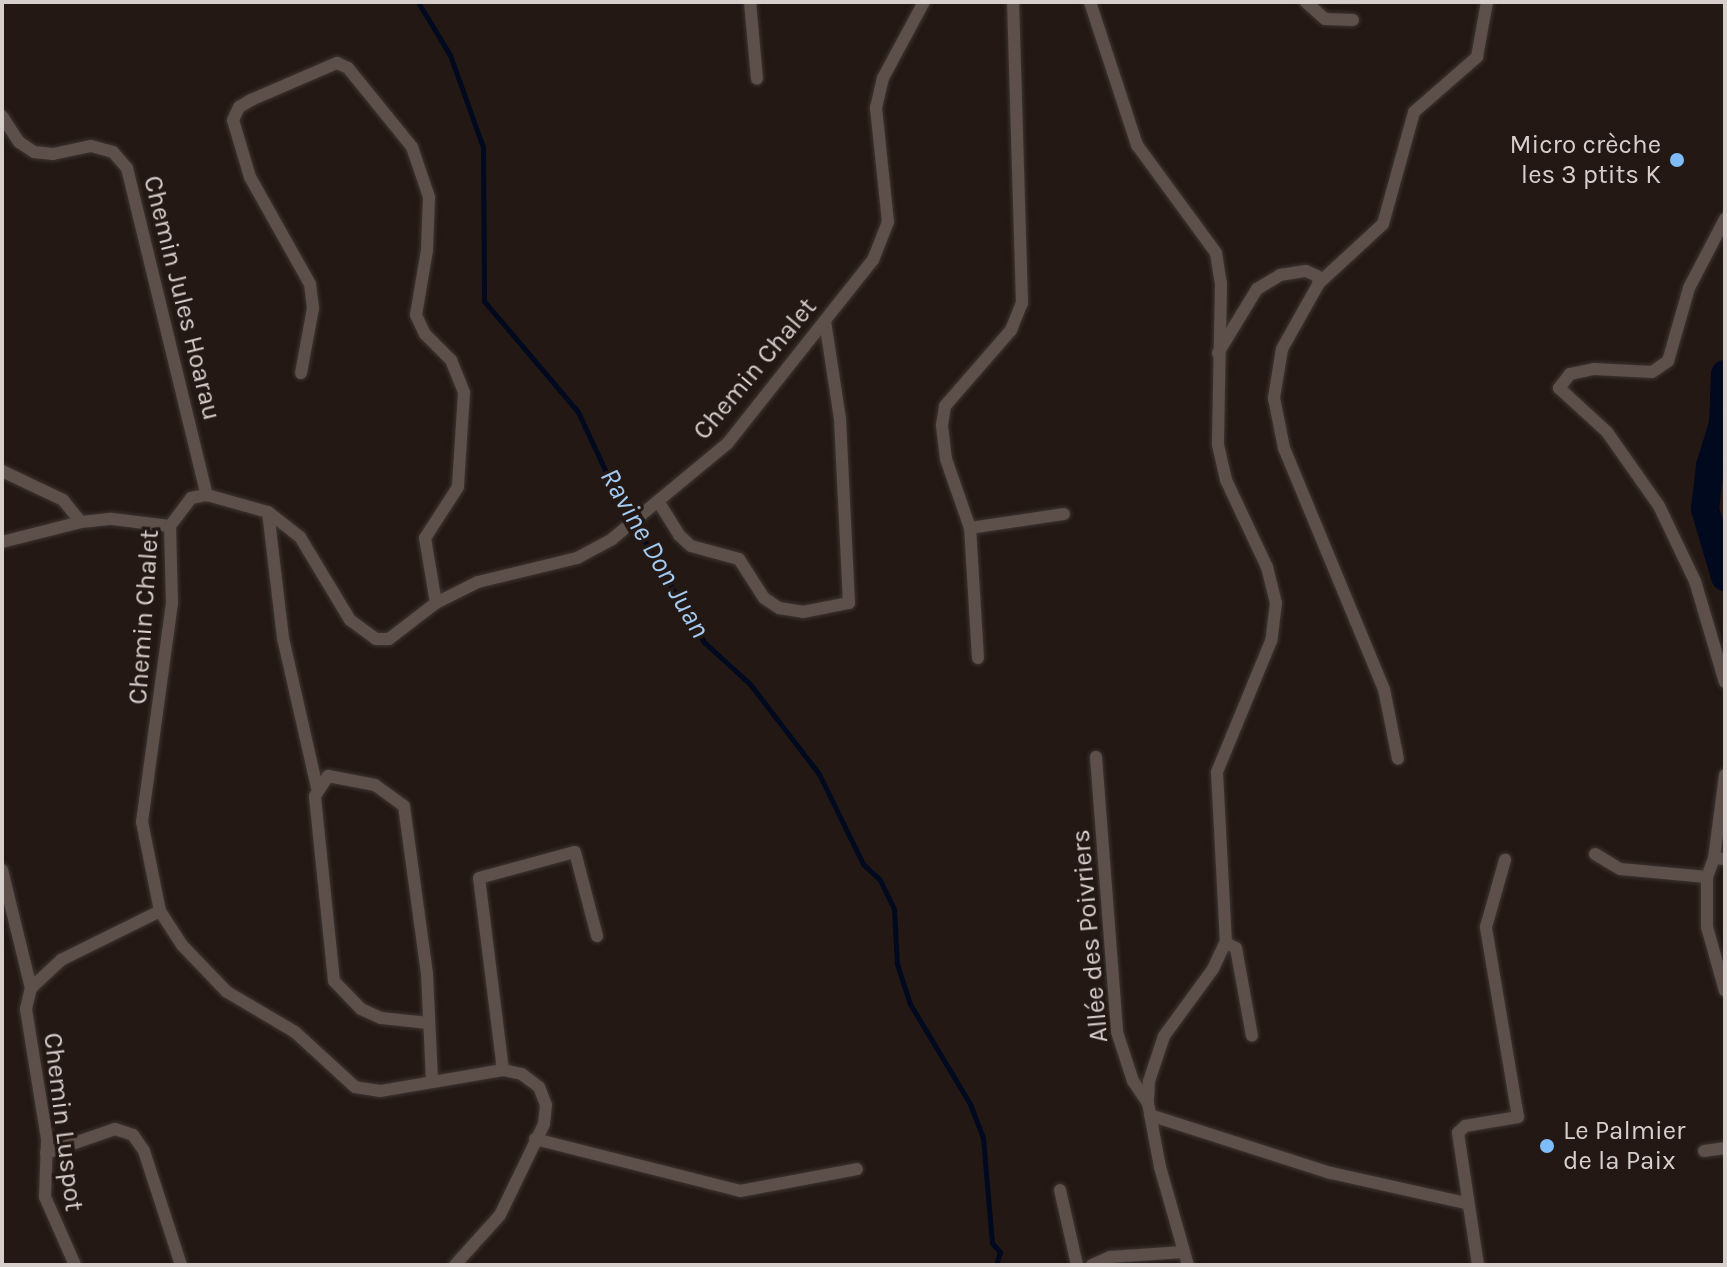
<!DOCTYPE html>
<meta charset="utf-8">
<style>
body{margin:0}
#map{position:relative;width:1727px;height:1267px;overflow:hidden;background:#231813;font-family:Karla,sans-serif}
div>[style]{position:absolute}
.stream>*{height:5px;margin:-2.5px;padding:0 2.5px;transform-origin:2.5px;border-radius:2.5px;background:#00091e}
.river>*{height:28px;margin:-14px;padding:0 14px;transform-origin:14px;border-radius:14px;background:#00091e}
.roads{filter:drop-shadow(0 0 2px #3d3532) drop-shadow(0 0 2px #3d3532)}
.minor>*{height:12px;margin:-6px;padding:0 6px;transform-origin:6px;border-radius:6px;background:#5d4f49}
.dots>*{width:22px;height:22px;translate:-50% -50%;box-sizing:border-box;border:4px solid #231813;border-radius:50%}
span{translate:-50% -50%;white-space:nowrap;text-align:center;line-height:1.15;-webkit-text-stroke:7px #231813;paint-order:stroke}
.poi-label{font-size:26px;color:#d7cfcc}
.right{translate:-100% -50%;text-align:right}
.left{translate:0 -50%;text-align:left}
.street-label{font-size:26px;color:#d7cfcc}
.water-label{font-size:28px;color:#a2caf2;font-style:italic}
.frame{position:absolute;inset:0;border:4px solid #d7cfcc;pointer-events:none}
</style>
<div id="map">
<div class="stream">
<i style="left:418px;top:2px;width:62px;rotate:58.9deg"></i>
<i style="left:450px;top:55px;width:98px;rotate:70.3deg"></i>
<i style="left:483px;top:147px;width:154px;rotate:89.6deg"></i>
<i style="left:484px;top:301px;width:145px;rotate:49.7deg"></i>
<i style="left:578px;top:412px;width:83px;rotate:65deg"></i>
<i style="left:613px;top:487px;width:180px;rotate:59.6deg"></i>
<i style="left:704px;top:642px;width:62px;rotate:42.4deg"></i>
<i style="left:750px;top:684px;width:113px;rotate:52.5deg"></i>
<i style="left:819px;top:774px;width:100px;rotate:63.9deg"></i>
<i style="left:863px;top:864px;width:23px;rotate:43deg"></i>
<i style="left:880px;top:880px;width:32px;rotate:64deg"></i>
<i style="left:894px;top:909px;width:55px;rotate:86.9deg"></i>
<i style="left:897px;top:964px;width:42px;rotate:72deg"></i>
<i style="left:910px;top:1004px;width:117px;rotate:59deg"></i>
<i style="left:970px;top:1104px;width:36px;rotate:69deg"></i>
<i style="left:983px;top:1138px;width:105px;rotate:85.1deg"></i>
<i style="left:992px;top:1243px;width:12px;rotate:48deg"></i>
<i style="left:1000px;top:1252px;width:14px;rotate:107deg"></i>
</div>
<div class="river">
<i style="left:1725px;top:374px;width:50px;rotate:92.3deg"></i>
<i style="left:1723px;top:424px;width:44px;rotate:107.2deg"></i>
<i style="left:1710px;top:466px;width:43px;rotate:96.6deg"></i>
<i style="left:1705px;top:509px;width:71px;rotate:73.6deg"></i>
</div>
<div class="roads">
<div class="minor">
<i style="left:750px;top:2px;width:77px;rotate:84.8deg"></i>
<i style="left:1090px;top:2px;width:151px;rotate:71.8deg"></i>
<i style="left:1137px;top:145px;width:134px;rotate:53.8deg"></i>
<i style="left:1216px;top:253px;width:30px;rotate:81deg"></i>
<i style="left:1221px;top:283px;width:162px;rotate:91.1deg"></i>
<i style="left:1218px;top:445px;width:36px;rotate:77deg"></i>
<i style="left:1226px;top:480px;width:96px;rotate:64.8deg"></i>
<i style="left:1267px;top:567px;width:37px;rotate:76deg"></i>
<i style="left:1276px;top:603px;width:38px;rotate:97deg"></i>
<i style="left:1271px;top:641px;width:142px;rotate:112.4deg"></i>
<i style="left:1217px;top:772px;width:169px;rotate:87deg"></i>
<i style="left:1226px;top:941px;width:31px;rotate:115deg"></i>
<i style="left:1213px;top:969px;width:83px;rotate:126.2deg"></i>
<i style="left:1164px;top:1036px;width:47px;rotate:108.4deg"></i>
<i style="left:1149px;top:1081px;width:22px;rotate:93deg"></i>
<i style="left:1148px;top:1103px;width:65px;rotate:79.4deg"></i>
<i style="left:1160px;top:1167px;width:102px;rotate:74.1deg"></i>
<i style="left:1306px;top:2px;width:25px;rotate:42deg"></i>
<i style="left:1325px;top:19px;width:28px;rotate:2deg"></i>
<i style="left:2px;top:116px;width:31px;rotate:57deg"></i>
<i style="left:19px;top:142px;width:18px;rotate:34deg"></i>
<i style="left:34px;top:152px;width:19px;rotate:6deg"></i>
<i style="left:53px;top:154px;width:39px;rotate:-12deg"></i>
<i style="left:91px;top:146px;width:23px;rotate:15deg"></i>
<i style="left:113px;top:152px;width:21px;rotate:49deg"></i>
<i style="left:127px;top:168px;width:337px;rotate:76.3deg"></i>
<i style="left:1725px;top:219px;width:78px;rotate:117.6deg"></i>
<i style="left:1689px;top:288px;width:76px;rotate:106deg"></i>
<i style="left:1668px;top:361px;width:19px;rotate:145deg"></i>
<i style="left:1652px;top:372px;width:58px;rotate:-177deg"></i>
<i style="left:1594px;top:369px;width:25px;rotate:168deg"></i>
<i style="left:1570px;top:374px;width:18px;rotate:128deg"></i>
<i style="left:1559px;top:388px;width:65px;rotate:42.5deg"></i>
<i style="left:1607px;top:432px;width:90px;rotate:54.9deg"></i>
<i style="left:1659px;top:506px;width:83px;rotate:64.4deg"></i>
<i style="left:1695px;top:581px;width:105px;rotate:73.5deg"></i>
<i style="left:1319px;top:283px;width:87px;rotate:-42.7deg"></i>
<i style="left:1383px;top:224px;width:116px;rotate:-74.5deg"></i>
<i style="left:1414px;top:112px;width:84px;rotate:-41.1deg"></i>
<i style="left:1477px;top:57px;width:56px;rotate:-79.7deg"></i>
<i style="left:1218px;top:353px;width:75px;rotate:-58.6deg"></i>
<i style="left:1257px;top:289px;width:27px;rotate:-31deg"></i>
<i style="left:1280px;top:275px;width:26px;rotate:-9deg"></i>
<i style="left:1306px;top:271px;width:12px;rotate:24deg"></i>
<i style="left:1317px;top:276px;width:7px;rotate:74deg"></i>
<i style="left:1319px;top:283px;width:76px;rotate:119.3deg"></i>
<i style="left:1282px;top:349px;width:50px;rotate:99.3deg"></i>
<i style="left:1274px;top:398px;width:51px;rotate:78.7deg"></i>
<i style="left:1284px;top:448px;width:261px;rotate:67.5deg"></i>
<i style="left:1384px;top:689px;width:71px;rotate:78.7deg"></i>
<i style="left:301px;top:373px;width:66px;rotate:-79.5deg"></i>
<i style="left:313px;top:308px;width:24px;rotate:-97deg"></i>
<i style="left:310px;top:284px;width:123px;rotate:-119.3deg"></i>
<i style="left:250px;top:177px;width:59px;rotate:-106.6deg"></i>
<i style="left:233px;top:120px;width:14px;rotate:-65deg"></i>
<i style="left:239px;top:107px;width:14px;rotate:-30deg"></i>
<i style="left:251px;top:100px;width:94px;rotate:-23.3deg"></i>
<i style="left:337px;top:63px;width:12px;rotate:24deg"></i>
<i style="left:348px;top:68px;width:102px;rotate:51deg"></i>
<i style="left:412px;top:147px;width:53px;rotate:71.2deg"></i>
<i style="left:429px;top:197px;width:53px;rotate:92.2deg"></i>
<i style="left:427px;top:250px;width:66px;rotate:99.6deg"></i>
<i style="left:416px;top:315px;width:21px;rotate:65deg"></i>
<i style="left:425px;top:334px;width:37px;rotate:45deg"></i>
<i style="left:451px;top:360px;width:35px;rotate:68deg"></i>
<i style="left:464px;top:393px;width:94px;rotate:93.7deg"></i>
<i style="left:458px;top:487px;width:61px;rotate:122.9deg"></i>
<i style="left:425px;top:538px;width:66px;rotate:80.4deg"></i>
<i style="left:2px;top:471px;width:68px;rotate:25.4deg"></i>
<i style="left:63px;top:500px;width:28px;rotate:51deg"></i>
<i style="left:658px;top:501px;width:40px;rotate:58deg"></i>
<i style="left:679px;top:535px;width:16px;rotate:43deg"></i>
<i style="left:691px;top:546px;width:50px;rotate:15.2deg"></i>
<i style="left:739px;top:559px;width:46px;rotate:57.3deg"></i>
<i style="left:764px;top:598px;width:18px;rotate:34deg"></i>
<i style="left:779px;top:608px;width:24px;rotate:9deg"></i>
<i style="left:803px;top:612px;width:47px;rotate:-11.1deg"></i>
<i style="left:849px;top:603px;width:184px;rotate:-92.8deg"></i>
<i style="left:840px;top:419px;width:99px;rotate:-98.7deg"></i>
<i style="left:268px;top:512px;width:127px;rotate:83.2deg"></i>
<i style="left:283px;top:638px;width:154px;rotate:77.2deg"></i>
<i style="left:970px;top:528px;width:95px;rotate:-8.5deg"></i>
<i style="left:2px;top:542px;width:81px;rotate:-14.2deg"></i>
<i style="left:81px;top:522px;width:31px;rotate:-6deg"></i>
<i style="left:112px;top:519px;width:58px;rotate:6.9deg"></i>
<i style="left:978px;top:658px;width:130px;rotate:-93.5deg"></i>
<i style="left:970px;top:528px;width:73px;rotate:-109.2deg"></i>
<i style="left:946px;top:459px;width:34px;rotate:-97deg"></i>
<i style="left:942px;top:425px;width:19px;rotate:-81deg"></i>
<i style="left:945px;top:406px;width:101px;rotate:-49deg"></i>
<i style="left:1011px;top:330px;width:29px;rotate:-68deg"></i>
<i style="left:1022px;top:303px;width:301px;rotate:-91.7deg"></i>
<i style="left:1096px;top:757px;width:276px;rotate:85.6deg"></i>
<i style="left:1117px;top:1032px;width:52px;rotate:71.9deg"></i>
<i style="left:1133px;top:1081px;width:27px;rotate:56deg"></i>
<i style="left:1725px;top:775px;width:84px;rotate:97.5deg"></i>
<i style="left:1714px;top:858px;width:11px;rotate:5deg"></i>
<i style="left:1595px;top:854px;width:29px;rotate:31deg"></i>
<i style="left:1620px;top:869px;width:87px;rotate:5.3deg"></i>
<i style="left:1714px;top:858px;width:20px;rotate:110deg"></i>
<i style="left:1707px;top:877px;width:50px;rotate:90deg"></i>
<i style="left:1707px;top:927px;width:66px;rotate:74.3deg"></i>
<i style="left:2px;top:870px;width:122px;rotate:76.2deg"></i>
<i style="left:1226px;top:943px;width:11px;rotate:27deg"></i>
<i style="left:1236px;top:948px;width:89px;rotate:79.7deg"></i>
<i style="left:428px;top:1023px;width:47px;rotate:-173.9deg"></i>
<i style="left:381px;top:1018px;width:22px;rotate:-156deg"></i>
<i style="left:361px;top:1009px;width:39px;rotate:-134deg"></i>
<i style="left:334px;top:981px;width:186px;rotate:-95.9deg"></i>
<i style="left:315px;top:796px;width:24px;rotate:-57deg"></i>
<i style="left:328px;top:776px;width:48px;rotate:10.8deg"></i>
<i style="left:375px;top:785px;width:36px;rotate:36deg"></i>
<i style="left:404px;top:806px;width:170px;rotate:82.2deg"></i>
<i style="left:427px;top:974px;width:108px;rotate:87.3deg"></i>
<i style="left:503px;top:1070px;width:193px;rotate:-97.1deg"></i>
<i style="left:479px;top:878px;width:99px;rotate:-15.2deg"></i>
<i style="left:575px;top:852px;width:87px;rotate:75.3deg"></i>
<i style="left:1150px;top:1115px;width:190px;rotate:17.8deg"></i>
<i style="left:1331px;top:1173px;width:137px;rotate:12.6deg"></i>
<i style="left:535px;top:1139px;width:211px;rotate:14.2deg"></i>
<i style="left:740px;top:1191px;width:119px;rotate:-10.6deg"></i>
<i style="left:1704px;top:1151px;width:21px;rotate:-8deg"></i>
<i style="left:46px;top:1153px;width:73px;rotate:-19.2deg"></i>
<i style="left:115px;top:1129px;width:19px;rotate:18deg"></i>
<i style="left:133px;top:1135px;width:19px;rotate:55deg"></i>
<i style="left:144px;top:1151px;width:120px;rotate:72deg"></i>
<i style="left:1060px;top:1190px;width:77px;rotate:77.2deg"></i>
<i style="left:75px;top:1265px;width:74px;rotate:-113.8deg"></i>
<i style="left:45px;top:1197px;width:58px;rotate:-88deg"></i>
<i style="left:47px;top:1139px;width:132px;rotate:-99.2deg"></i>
<i style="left:26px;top:1009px;width:22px;rotate:-77deg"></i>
<i style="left:31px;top:988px;width:41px;rotate:-43deg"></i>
<i style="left:61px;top:960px;width:110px;rotate:-26.3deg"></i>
<i style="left:455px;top:1265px;width:67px;rotate:-48deg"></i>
<i style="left:500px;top:1215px;width:101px;rotate:-64.2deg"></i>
<i style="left:544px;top:1124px;width:19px;rotate:-84deg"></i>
<i style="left:546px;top:1105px;width:19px;rotate:-111deg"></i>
<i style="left:539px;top:1087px;width:21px;rotate:-143deg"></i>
<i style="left:522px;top:1074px;width:19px;rotate:-168deg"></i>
<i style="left:503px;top:1070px;width:125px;rotate:170.3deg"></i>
<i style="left:380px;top:1091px;width:25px;rotate:-171deg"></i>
<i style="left:355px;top:1087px;width:81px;rotate:-137.5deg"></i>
<i style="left:295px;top:1032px;width:79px;rotate:-149.5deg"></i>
<i style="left:227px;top:992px;width:65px;rotate:-133.8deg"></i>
<i style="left:182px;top:945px;width:40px;rotate:-122.9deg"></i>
<i style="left:160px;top:911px;width:91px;rotate:-101.4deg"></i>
<i style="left:142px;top:822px;width:221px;rotate:-82.2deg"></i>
<i style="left:172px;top:603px;width:77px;rotate:-91.5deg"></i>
<i style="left:170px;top:526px;width:35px;rotate:-53deg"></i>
<i style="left:191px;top:498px;width:16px;rotate:-11deg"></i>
<i style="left:207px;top:495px;width:63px;rotate:15.6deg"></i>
<i style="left:268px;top:512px;width:41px;rotate:38deg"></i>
<i style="left:300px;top:537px;width:97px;rotate:58.9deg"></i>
<i style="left:350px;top:620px;width:32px;rotate:36deg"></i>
<i style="left:376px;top:639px;width:13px"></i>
<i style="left:389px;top:639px;width:59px;rotate:-37.5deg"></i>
<i style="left:436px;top:603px;width:47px;rotate:-26.6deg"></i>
<i style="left:478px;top:582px;width:102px;rotate:-13.6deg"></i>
<i style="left:577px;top:558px;width:40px;rotate:-28deg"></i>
<i style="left:612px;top:539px;width:149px;rotate:-39.6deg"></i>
<i style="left:727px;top:444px;width:235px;rotate:-51.6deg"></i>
<i style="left:873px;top:260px;width:41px;rotate:-68.5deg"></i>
<i style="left:888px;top:222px;width:115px;rotate:-96deg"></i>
<i style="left:876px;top:108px;width:31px;rotate:-77deg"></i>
<i style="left:883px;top:78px;width:86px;rotate:-61.7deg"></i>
<i style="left:1092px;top:1265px;width:20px;rotate:-24deg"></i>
<i style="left:1110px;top:1257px;width:74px;rotate:-3.9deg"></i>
<i style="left:1478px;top:1265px;width:134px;rotate:-98.6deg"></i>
<i style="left:1458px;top:1133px;width:10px;rotate:-45deg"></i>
<i style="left:1465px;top:1126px;width:54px;rotate:-9.6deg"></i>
<i style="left:1518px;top:1117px;width:193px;rotate:-99.6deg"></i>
<i style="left:1486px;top:927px;width:70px;rotate:-74.2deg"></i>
</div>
</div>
<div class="dots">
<i style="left:1677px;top:160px;background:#7fbdfa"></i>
<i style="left:1547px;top:1146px;background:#7fbdfa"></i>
</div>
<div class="poi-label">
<span class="right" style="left:1661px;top:160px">Micro crèche<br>les 3 ptits K</span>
<span class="left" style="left:1563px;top:1146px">Le Palmier<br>de la Paix</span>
</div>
<div class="street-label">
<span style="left:182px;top:298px;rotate:76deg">Chemin Jules Hoarau</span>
<span style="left:755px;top:369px;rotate:-50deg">Chemin Chalet</span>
<span style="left:144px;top:617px;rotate:-86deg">Chemin Chalet</span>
<span style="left:1090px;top:936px;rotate:-95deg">Allée des Poivriers</span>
<span style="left:63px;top:1122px;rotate:83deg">Chemin Luspot</span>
</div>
<div class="water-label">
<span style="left:655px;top:553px;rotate:60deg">Ravine Don Juan</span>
</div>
<div class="frame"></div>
</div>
